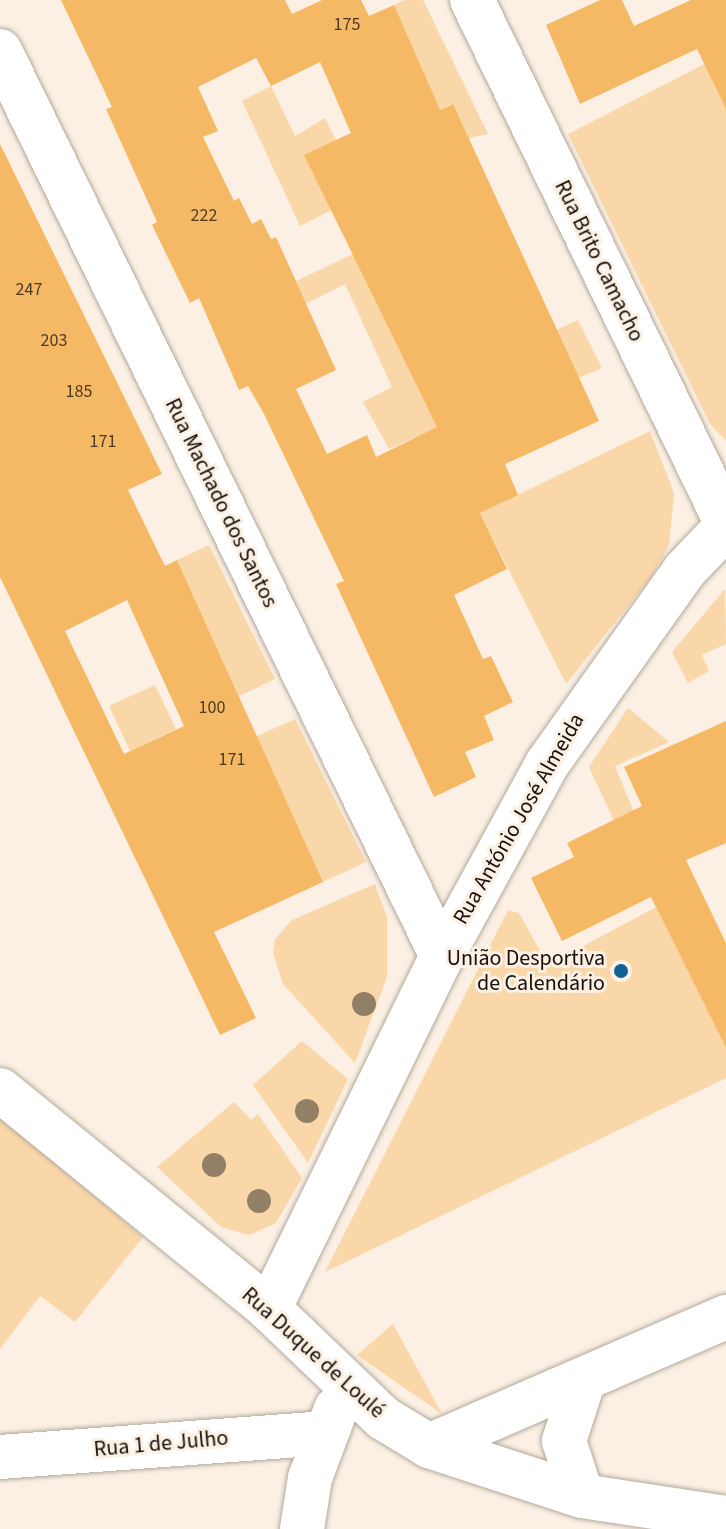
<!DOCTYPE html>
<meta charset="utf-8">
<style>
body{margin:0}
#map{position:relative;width:726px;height:1529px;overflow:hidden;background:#fbf0e3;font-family:"Source Sans 3",sans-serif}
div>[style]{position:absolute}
.green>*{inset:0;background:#fad7a9}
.building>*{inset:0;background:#f5b965}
.roads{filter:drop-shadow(0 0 2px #b3a99c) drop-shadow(0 0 2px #b3a99c)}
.minor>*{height:44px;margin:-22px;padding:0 22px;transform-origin:22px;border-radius:22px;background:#fff}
.trees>*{width:24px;height:24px;margin:-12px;border-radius:50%;background:#918066}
.dots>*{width:22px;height:22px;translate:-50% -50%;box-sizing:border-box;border:4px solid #fbf0e3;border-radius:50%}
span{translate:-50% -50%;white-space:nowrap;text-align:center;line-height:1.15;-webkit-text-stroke:6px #fbf0e3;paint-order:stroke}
.number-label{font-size:18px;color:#4c3a22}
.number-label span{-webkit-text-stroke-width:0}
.street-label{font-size:22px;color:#14100c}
.poi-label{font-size:22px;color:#14100c}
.right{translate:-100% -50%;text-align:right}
</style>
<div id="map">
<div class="green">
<i style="clip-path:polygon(405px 0,423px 0,488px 134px,469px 138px,452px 104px,360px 148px,305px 155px,332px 210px,300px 226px,242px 101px,271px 86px,295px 136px,325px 118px,336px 140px,351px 133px,338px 104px,412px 71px,394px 5px)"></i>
<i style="clip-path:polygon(726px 53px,726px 441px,710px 424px,568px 134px)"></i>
<i style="clip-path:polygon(353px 254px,420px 392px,578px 320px,602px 368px,579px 378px,569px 356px,489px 405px,389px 449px,363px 402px,392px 387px,345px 284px,263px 325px,252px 302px)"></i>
<i style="clip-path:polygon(650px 431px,674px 493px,669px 545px,652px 576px,566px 684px,480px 513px)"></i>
<i style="clip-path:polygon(209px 545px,275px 679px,239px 696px,177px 560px)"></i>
<i style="clip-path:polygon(725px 589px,726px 644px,702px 655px,709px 671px,688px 683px,672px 652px)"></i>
<i style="clip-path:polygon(155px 685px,176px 729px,130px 751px,109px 706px)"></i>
<i style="clip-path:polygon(628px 708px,669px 742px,615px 766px,640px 827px,621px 836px,589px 767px)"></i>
<i style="clip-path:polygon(295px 719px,366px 862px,323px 882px,261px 747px,237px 745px)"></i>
<i style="clip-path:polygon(375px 884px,387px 917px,387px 977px,355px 1063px,283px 984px,273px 953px,275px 939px,292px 920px)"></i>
<i style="clip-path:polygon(656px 907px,726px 1048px,726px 1078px,325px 1272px,508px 910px,519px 913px,548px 965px)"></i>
<i style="clip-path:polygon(302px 1041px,348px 1079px,308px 1163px,253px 1085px)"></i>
<i style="clip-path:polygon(234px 1102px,251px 1120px,258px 1114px,302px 1178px,276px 1223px,249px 1235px,221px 1227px,157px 1167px)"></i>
<i style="clip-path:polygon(0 1117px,143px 1237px,75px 1322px,40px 1296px,0 1349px)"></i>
<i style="clip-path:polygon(393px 1324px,442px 1414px,357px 1355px)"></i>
</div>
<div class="building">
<i style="clip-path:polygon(evenodd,61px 0,285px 0,292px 14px,322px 0,361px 0,369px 16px,394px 5px,440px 110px,453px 104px,599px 421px,505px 464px,518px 495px,480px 513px,507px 569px,454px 595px,483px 659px,491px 656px,513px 702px,484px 716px,494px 740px,465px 752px,476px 777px,434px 797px,336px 584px,344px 581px,264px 414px,248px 386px,239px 390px,199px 298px,190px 303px,152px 225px,157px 222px,106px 109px,112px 107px,61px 0,256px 58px,271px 86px,320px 62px,351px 133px,304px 155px,437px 427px,376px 457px,367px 435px,327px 454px,296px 389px,336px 370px,276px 237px,271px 239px,261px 219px,252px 224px,239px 198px,234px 201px,203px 137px,218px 131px,198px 87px,256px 58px)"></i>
<i style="clip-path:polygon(600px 0,622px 0,634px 26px,691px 0,726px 0,726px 109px,697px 49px,580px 104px,546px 25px)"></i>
<i style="clip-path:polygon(evenodd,0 144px,162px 474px,128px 490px,165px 566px,177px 560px,323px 882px,214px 932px,256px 1018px,220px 1035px,0 577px,0 144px,127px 600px,184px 726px,124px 754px,65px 631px,127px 600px)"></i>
<i style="clip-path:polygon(726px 721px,726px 843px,686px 860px,726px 943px,726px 1048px,651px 897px,562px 941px,531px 878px,574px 857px,567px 843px,642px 806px,624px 767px)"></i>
</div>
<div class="roads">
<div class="minor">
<i style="left:472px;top:0;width:581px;rotate:64.05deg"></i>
<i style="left:0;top:51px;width:1007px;rotate:63.97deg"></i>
<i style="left:0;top:1090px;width:347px;rotate:39.1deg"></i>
<i style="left:269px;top:1309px;width:158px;rotate:43.7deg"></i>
<i style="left:383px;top:1418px;width:54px;rotate:31.3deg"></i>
<i style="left:429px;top:1446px;width:161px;rotate:18.1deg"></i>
<i style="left:582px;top:1496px;width:146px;rotate:8.7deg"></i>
<i style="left:269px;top:1309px;width:393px;rotate:-63.9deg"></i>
<i style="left:442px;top:956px;width:219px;rotate:-61.3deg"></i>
<i style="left:547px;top:764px;width:237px;rotate:-54.6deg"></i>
<i style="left:684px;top:571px;width:61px;rotate:-46.3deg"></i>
<i style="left:429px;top:1446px;width:324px;rotate:-23.5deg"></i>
<i style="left:0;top:1457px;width:324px;rotate:-4.2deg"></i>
<i style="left:582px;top:1496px;width:58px;rotate:-108.1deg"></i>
<i style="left:564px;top:1441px;width:65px;rotate:-72.1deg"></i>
<i style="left:302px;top:1529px;width:52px;rotate:-81.1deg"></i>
<i style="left:310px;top:1478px;width:74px;rotate:-69.4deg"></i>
</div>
</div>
<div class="trees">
<i style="left:364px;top:1004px"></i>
<i style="left:307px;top:1111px"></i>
<i style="left:214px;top:1165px"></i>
<i style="left:259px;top:1201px"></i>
</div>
<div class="dots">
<i style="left:621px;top:971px;background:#0f6495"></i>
</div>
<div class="number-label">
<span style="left:347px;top:25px">175</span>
<span style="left:204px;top:216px">222</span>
<span style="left:29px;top:290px">247</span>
<span style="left:54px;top:341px">203</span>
<span style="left:79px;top:392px">185</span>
<span style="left:103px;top:442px">171</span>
<span style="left:212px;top:708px">100</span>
<span style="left:232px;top:760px">171</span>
</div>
<div class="street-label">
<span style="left:599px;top:261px;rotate:64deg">Rua Brito Camacho</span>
<span style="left:221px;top:503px;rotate:64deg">Rua Machado dos Santos</span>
<span style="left:519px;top:819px;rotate:-60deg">Rua António José Almeida</span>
<span style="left:313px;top:1353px;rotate:42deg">Rua Duque de Loulé</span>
<span style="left:161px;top:1444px;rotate:-5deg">Rua 1 de Julho</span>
</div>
<div class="poi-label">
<span class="right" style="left:605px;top:971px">União Desportiva<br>de Calendário</span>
</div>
</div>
